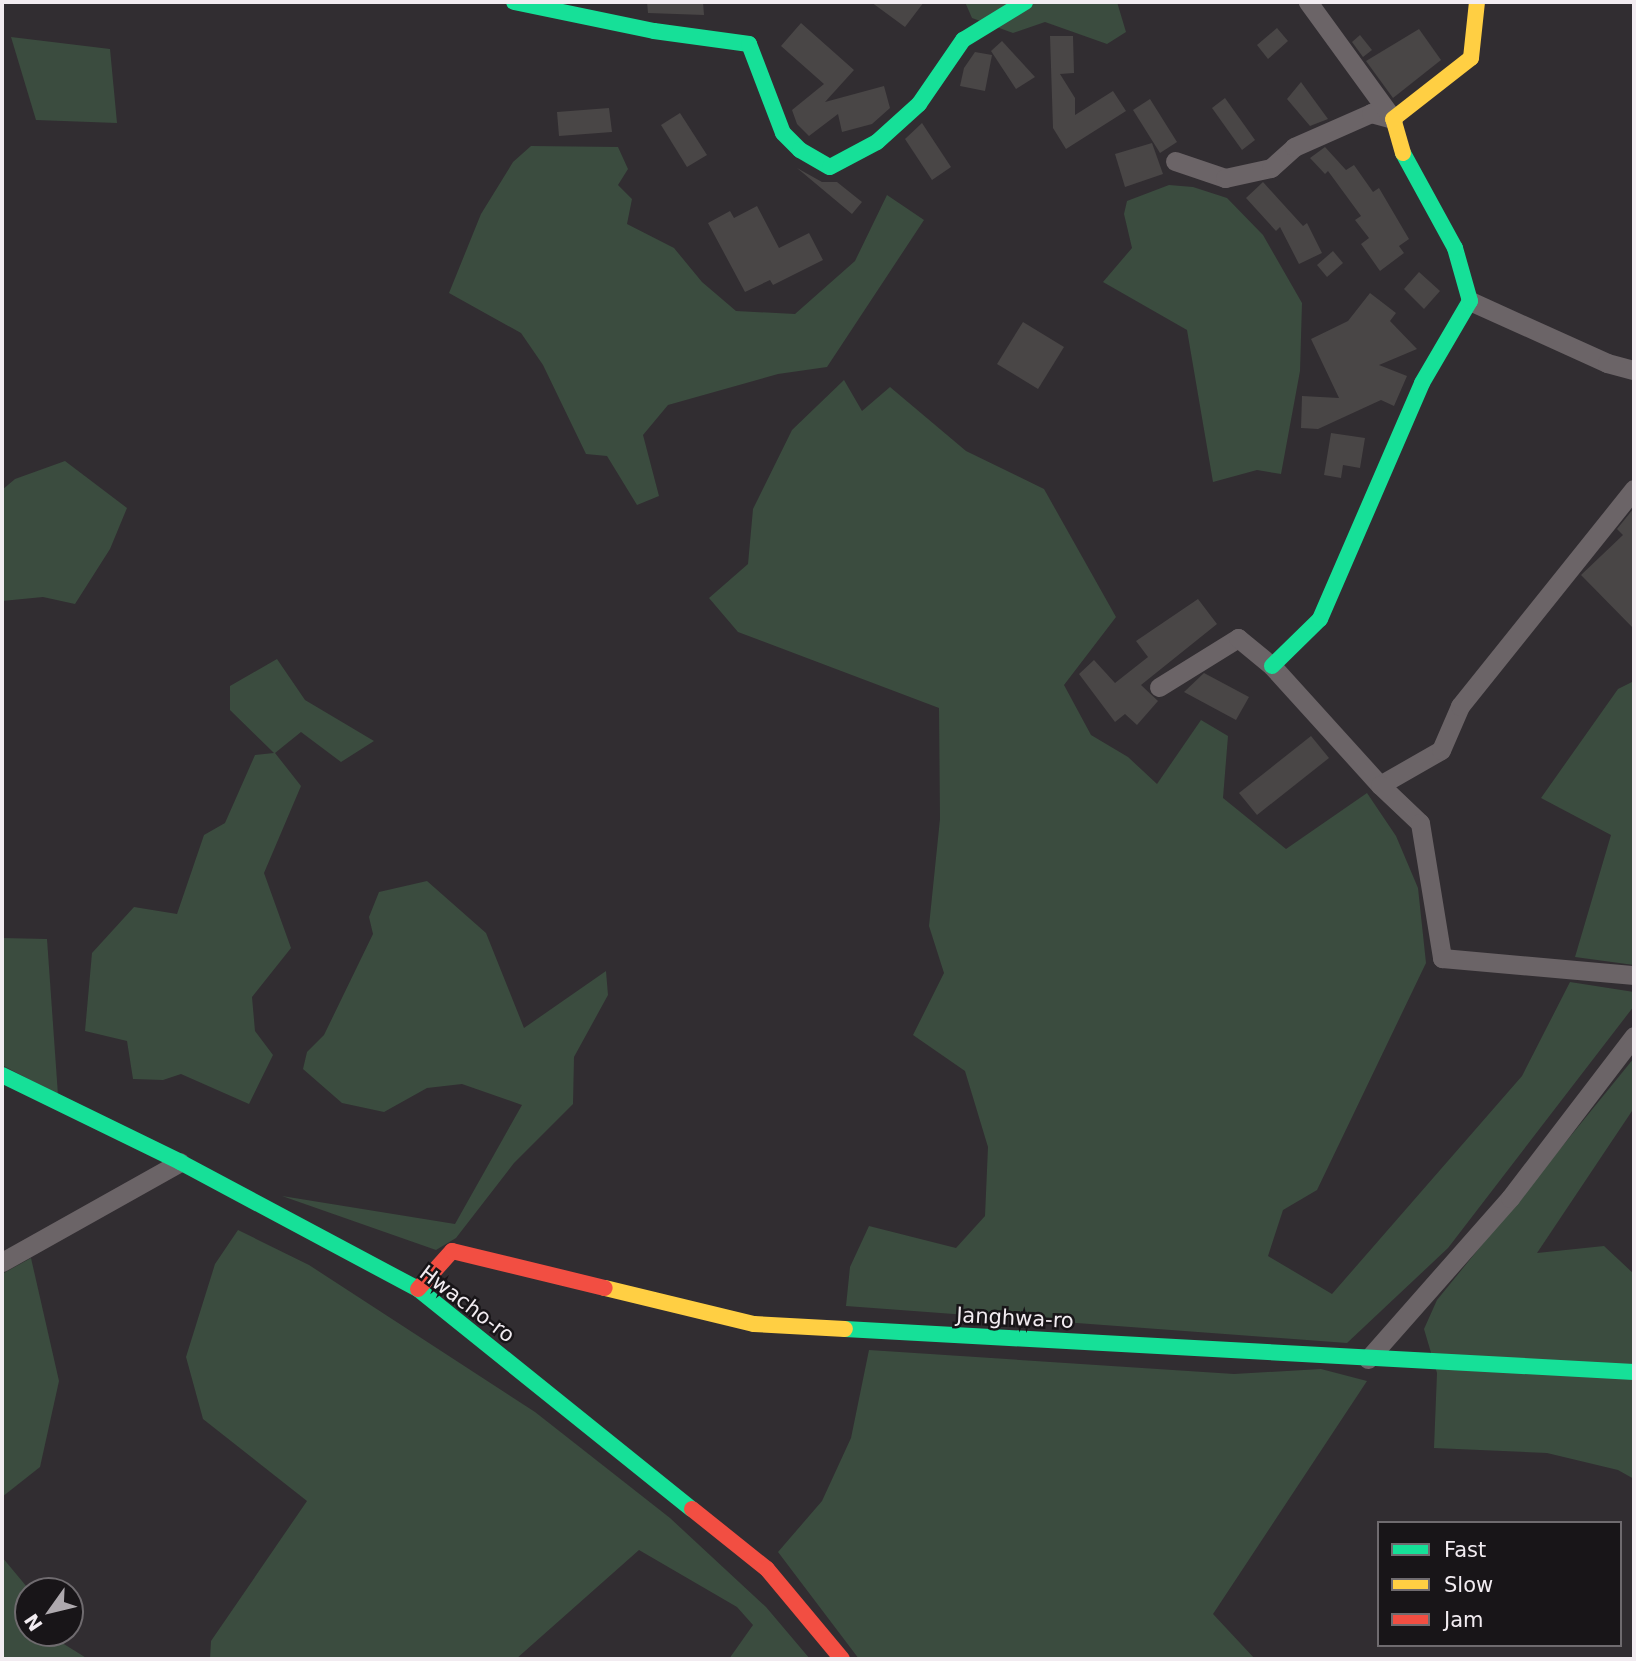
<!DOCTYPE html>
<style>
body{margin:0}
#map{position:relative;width:1636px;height:1661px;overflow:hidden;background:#312d31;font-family:"DejaVu Sans",sans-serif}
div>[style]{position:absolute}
.green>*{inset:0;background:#3b4c3f}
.building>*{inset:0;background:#494646}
.street>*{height:19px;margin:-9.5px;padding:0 9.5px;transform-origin:9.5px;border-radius:9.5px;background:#6b6467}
.fast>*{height:16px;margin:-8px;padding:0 8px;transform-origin:8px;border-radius:8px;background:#16e098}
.slow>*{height:16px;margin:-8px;padding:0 8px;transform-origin:8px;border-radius:8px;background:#ffcf43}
.jam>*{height:16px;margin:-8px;padding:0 8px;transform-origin:8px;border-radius:8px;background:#f24e42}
span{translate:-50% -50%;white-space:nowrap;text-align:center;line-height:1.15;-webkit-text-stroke:5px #181518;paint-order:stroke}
.street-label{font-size:21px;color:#f2ecf1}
.frame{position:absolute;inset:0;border:4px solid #f2ecf1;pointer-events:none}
.legend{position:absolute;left:1377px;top:1521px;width:245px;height:126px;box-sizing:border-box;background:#181518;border:2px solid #6f6b6f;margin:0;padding:9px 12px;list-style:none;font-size:21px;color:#f2ecf1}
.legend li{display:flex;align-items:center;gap:14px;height:35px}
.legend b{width:35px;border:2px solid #6f6b6f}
.north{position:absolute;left:14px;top:1577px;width:70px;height:70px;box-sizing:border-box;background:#181518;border:2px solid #6f6b6f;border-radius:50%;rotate:236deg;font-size:19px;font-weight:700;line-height:28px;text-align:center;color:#f2ecf1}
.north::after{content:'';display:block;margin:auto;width:24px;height:32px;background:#aea9ae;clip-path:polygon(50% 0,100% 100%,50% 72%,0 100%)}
</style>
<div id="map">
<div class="green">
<i style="clip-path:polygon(965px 2px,1117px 2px,1126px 32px,1107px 44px,1045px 22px,1013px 33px,972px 18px)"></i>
<i style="clip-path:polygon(11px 37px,110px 49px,117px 123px,36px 120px)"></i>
<i style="clip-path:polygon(531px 146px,618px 147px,628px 169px,618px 185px,632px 199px,627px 224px,674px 248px,702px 282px,736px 311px,795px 314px,855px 261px,887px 195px,924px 220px,827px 367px,778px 374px,668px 405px,643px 435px,659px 496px,637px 505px,607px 456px,586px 454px,543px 365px,521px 333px,449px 293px,481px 214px,513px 162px)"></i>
<i style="clip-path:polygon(1169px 185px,1193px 187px,1227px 198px,1263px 235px,1302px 303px,1300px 371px,1281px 474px,1257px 470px,1213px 482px,1187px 330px,1103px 282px,1132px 248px,1124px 214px,1127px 201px)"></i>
<i style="clip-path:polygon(844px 380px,862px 411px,890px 387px,966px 451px,1044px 489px,1116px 617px,1064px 685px,1091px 735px,1128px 757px,1157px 784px,1201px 720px,1228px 736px,1223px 798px,1286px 849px,1367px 793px,1396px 836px,1418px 888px,1426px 963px,1317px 1190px,1283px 1210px,1268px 1256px,1332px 1294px,1522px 1076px,1570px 982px,1634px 992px,1634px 1006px,1448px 1248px,1347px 1343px,846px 1306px,850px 1267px,869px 1226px,956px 1248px,985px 1216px,988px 1147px,965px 1071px,913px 1035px,944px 973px,929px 926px,940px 819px,939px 708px,738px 632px,709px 598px,748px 564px,753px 509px,792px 430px)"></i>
<i style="clip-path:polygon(65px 461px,127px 508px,110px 549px,75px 604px,43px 597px,2px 601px,2px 490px,15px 479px)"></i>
<i style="clip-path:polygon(277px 659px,305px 700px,374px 741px,341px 762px,301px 732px,275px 753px,301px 786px,264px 873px,291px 948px,252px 997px,255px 1031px,273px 1055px,249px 1104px,181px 1074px,163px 1080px,133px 1079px,127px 1041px,85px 1031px,92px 953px,134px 907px,177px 914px,204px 835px,225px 823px,255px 755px,274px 753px,230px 710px,230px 686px)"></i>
<i style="clip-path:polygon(1634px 681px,1634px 965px,1575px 957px,1611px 835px,1541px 798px,1618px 689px)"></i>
<i style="clip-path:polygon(427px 881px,486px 933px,524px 1028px,606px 971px,608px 995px,574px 1057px,573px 1104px,514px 1163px,456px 1238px,436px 1250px,282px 1196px,455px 1224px,522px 1105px,462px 1084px,427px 1088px,384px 1112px,342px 1103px,303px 1069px,307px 1052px,324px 1035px,373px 934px,369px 917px,379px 892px)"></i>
<i style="clip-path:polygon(2px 938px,47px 939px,58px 1095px,2px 1065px)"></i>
<i style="clip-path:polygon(1634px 1058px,1634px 1108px,1537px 1253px,1604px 1246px,1634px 1274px,1634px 1479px,1618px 1470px,1547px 1453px,1434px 1448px,1437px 1373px,1424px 1329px,1437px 1300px)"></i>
<i style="clip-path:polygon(238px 1230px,309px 1265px,535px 1412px,670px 1518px,766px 1607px,810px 1659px,729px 1659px,753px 1625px,737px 1607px,639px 1550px,516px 1659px,210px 1659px,211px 1641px,307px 1501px,203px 1419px,186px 1357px,215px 1264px)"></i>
<i style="clip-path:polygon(31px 1258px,59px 1381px,40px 1467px,2px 1497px,2px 1274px)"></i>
<i style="clip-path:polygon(869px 1350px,1234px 1374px,1321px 1369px,1367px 1381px,1213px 1614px,1255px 1659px,859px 1659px,778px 1552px,822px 1501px,851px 1438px)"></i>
<i style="clip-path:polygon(2px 1557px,27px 1587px,19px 1616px,28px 1622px,28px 1633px,46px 1633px,88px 1659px,2px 1659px)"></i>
</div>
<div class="building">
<i style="clip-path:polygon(647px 2px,703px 2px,704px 15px,648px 13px)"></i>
<i style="clip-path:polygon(871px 2px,924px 2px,905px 27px)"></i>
<i style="clip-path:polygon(801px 23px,854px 70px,825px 102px,884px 86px,890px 108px,872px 124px,842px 132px,838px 114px,809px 136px,797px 124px,792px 110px,824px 84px,781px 46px)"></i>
<i style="clip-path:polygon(1277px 28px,1288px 41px,1268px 59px,1257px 45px)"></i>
<i style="clip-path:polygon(1419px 29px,1441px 60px,1393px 98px,1366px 61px)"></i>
<i style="clip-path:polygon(1360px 35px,1372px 50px,1363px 57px,1352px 42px)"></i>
<i style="clip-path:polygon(1050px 36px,1073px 36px,1074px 73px,1060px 74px,1075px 98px,1075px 115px,1113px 91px,1126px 111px,1066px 149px,1053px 128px)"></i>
<i style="clip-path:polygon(1002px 41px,1035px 77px,1016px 89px,991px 51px)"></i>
<i style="clip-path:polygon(975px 52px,992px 55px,985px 91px,960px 86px,964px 68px)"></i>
<i style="clip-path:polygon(1301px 82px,1328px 119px,1310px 126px,1287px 99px)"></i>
<i style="clip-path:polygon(1225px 98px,1255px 140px,1242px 150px,1212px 108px)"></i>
<i style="clip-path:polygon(1150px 99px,1177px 142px,1160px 153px,1133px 110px)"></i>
<i style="clip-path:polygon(609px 108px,612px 132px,559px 136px,557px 112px)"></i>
<i style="clip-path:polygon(680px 113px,707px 155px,687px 167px,661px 125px)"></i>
<i style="clip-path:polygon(922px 123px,951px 167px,932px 180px,905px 139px)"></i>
<i style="clip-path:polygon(1152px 143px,1163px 174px,1125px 187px,1115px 154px)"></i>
<i style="clip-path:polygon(1325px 147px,1346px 170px,1354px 165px,1373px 192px,1379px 188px,1409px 239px,1399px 246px,1404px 253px,1380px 271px,1361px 244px,1369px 238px,1355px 220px,1361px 216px,1328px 171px,1325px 174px,1310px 158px)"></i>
<i style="clip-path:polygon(797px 168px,822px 182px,837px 182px,862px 202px,852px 214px)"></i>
<i style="clip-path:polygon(1263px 182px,1303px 226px,1307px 223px,1322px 253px,1299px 264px,1280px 227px,1276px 231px,1246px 198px)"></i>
<i style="clip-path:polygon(757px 206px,779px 248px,809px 233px,823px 260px,773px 285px,770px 280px,745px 292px,708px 223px,730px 211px,734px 218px)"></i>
<i style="clip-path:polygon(1333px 251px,1343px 263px,1327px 277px,1317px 265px)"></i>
<i style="clip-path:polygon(1419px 272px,1440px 291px,1424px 309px,1404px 289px)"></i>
<i style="clip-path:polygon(1370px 293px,1396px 313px,1390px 321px,1417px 349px,1379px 365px,1407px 376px,1394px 406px,1381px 400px,1318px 429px,1301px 428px,1302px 396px,1339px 398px,1311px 339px,1348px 321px)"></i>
<i style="clip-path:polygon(1023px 322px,1064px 347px,1038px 389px,997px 364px)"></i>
<i style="clip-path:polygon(1331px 433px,1365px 438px,1360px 468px,1343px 465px,1341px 478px,1324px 475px)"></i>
<i style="clip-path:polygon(1634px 508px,1634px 629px,1581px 575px,1623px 535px,1617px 529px)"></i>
<i style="clip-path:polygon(1198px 599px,1217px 624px,1141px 685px,1158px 701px,1137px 725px,1125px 714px,1115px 722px,1079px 674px,1094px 660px,1115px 683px,1148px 657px,1136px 641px)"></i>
<i style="clip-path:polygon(1204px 673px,1249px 697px,1236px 720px,1184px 692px)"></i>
<i style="clip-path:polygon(1311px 736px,1329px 758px,1257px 815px,1239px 793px)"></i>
</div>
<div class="street">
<i style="left:1175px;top:161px;width:53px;rotate:18.8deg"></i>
<i style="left:1225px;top:178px;width:47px;rotate:-12.3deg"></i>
<i style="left:1271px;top:168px;width:31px;rotate:-42deg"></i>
<i style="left:1294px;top:147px;width:84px;rotate:-23.8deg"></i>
<i style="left:1371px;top:113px;width:23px;rotate:15deg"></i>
<i style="left:1393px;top:119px;width:145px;rotate:-126deg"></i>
<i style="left:1470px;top:301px;width:150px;rotate:24.3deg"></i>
<i style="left:1607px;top:363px;width:28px;rotate:15deg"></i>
<i style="left:1159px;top:687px;width:93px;rotate:-31.8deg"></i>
<i style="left:1238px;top:638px;width:44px;rotate:39.5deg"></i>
<i style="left:1272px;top:666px;width:161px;rotate:47.8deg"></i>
<i style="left:1380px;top:785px;width:70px;rotate:-29.8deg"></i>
<i style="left:1441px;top:750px;width:48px;rotate:-66.6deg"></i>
<i style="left:1460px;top:706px;width:278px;rotate:-51.3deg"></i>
<i style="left:1380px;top:785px;width:55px;rotate:43.5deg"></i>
<i style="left:1420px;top:823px;width:137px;rotate:80.7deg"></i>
<i style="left:1442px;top:958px;width:193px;rotate:5.1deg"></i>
<i style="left:2px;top:1262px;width:204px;rotate:-29.3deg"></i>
<i style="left:1368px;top:1359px;width:215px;rotate:-48.6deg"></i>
<i style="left:1510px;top:1198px;width:204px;rotate:-52.6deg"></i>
</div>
<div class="fast">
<i style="left:514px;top:2px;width:143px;rotate:11.7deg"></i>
<i style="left:654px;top:31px;width:96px;rotate:7.8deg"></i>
<i style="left:749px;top:44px;width:95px;rotate:69.1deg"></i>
<i style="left:783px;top:133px;width:24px;rotate:45deg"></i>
<i style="left:800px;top:150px;width:34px;rotate:30deg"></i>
<i style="left:830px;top:167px;width:53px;rotate:-28deg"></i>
<i style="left:877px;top:142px;width:57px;rotate:-42.1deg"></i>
<i style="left:919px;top:104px;width:78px;rotate:-55.5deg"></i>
<i style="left:963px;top:40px;width:73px;rotate:-31.5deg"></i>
<i style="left:1272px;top:666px;width:67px;rotate:-44.4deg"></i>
<i style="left:1320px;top:619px;width:257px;rotate:-66.6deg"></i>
<i style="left:1422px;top:383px;width:95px;rotate:-59.7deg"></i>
<i style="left:1470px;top:301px;width:55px;rotate:-105.8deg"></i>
<i style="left:1455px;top:248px;width:108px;rotate:-118.7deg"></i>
<i style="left:2px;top:1075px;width:198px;rotate:26deg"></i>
<i style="left:180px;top:1162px;width:270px;rotate:28.1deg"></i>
<i style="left:418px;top:1289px;width:351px;rotate:38.8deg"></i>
<i style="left:845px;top:1329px;width:790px;rotate:3.12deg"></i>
</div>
<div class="slow">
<i style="left:1403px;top:153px;width:35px;rotate:-106deg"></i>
<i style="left:1393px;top:119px;width:99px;rotate:-38deg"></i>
<i style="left:1471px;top:58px;width:56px;rotate:-83.9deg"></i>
<i style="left:605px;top:1288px;width:153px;rotate:13.6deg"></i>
<i style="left:754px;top:1324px;width:91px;rotate:3.1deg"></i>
</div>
<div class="jam">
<i style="left:418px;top:1289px;width:51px;rotate:-48.2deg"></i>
<i style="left:452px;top:1251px;width:157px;rotate:13.6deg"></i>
<i style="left:692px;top:1509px;width:96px;rotate:38.7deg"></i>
<i style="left:767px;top:1569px;width:117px;rotate:50.2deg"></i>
</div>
<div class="street-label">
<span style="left:467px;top:1304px;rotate:37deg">Hwacho-ro</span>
<span style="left:1015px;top:1318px;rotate:3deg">Janghwa-ro</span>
</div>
<div class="frame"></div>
<ul class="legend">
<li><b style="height:9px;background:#16e098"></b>Fast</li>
<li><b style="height:9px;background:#ffcf43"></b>Slow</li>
<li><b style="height:9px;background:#f24e42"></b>Jam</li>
</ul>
<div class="north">N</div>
</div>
